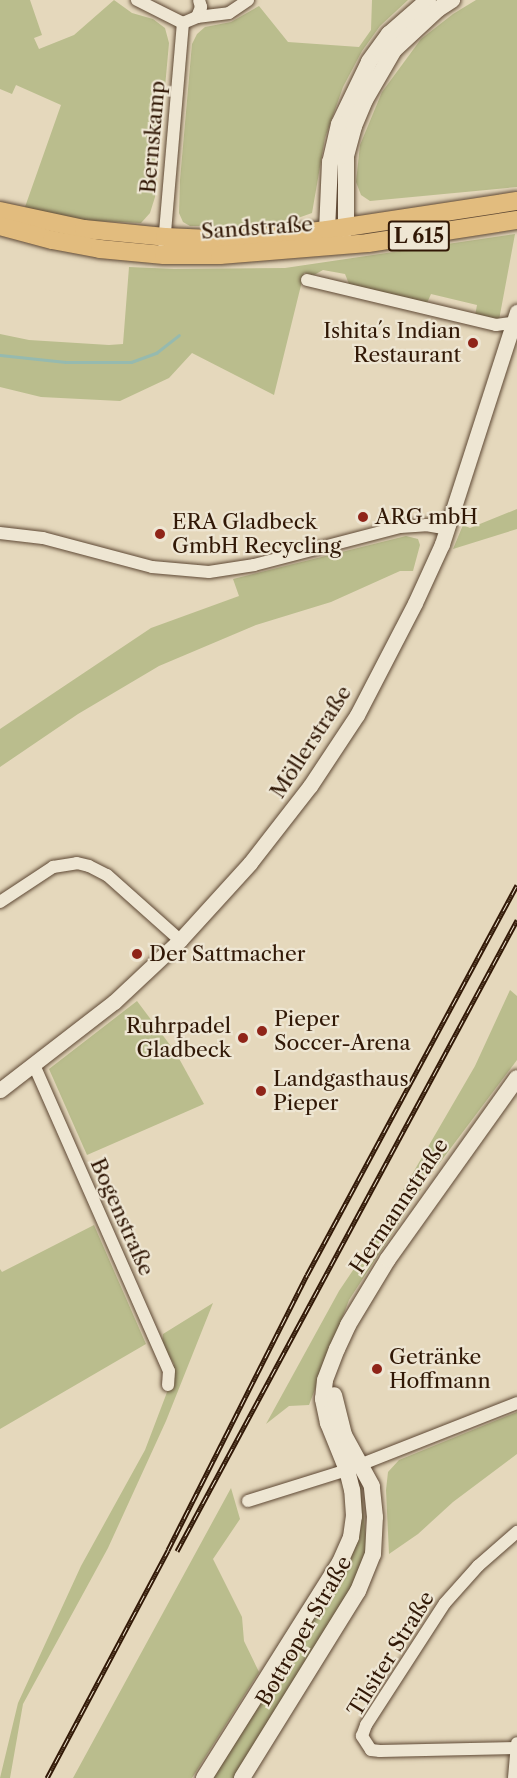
<!DOCTYPE html>
<meta charset="utf-8">
<style>
body{margin:0}
#map{position:relative;width:517px;height:1778px;overflow:hidden;background:#e5d8bc;font-family:"Libre Caslon Text",serif}
div>[style]{position:absolute}
.green>*{inset:0;background:#babd8d}
.stream>*{height:3px;margin:-1.5px;padding:0 1.5px;transform-origin:1.5px;border-radius:1.5px;background:#96baaf}
.roads{filter:drop-shadow(0 0 2px #5e4834) drop-shadow(0 0 2px #5e4834)}
.minor>*{height:12px;margin:-6px;padding:0 6px;transform-origin:6px;border-radius:6px;background:#eee6d3}
.tertiary>*{height:15px;margin:-7.5px;padding:0 7.5px;transform-origin:7.5px;border-radius:7.5px;background:#eee6d3}
.secondary>*{height:16px;margin:-8px;padding:0 8px;transform-origin:8px;border-radius:8px;background:#eee6d3}
.primary>*{height:18px;margin:-9px;padding:0 9px;transform-origin:9px;border-radius:9px;background:#e2bc7e}
.rail>*{height:5px;margin-top:-2.5px;transform-origin:0;background:repeating-linear-gradient(90deg,#eee6d3 0 9px,#311806 0 18px);box-sizing:border-box;border-block:2px solid #311806}
.dots>*{width:16px;height:16px;translate:-50% -50%;box-sizing:border-box;border:3px solid #eee6d3;border-radius:50%}
span{translate:-50% -50%;white-space:nowrap;text-align:center;line-height:1.15;-webkit-text-stroke:4.5px #eee6d3;paint-order:stroke}
.shield-label span{padding:2px 4px;background:#eee6d3;border:2px solid;border-radius:4px;-webkit-text-stroke-width:0}
.shield-label{font-size:20px;color:#311806;font-weight:700}
.street-label{font-size:21px;color:#311806}
.poi-label{font-size:21px;color:#311806}
.right{translate:-100% -50%;text-align:right}
.left{translate:0 -50%;text-align:left}
</style>
<div id="map">
<div class="green">
<i style="clip-path:polygon(0 0,30px 0,42px 35px,34px 38px,39px 49px,74px 35px,114px 0,132px 13px,153px 19px,165px 28px,169px 43px,155px 197px,150px 213px,141px 223px,77px 220px,25px 207px,61px 105px,16px 85px,12px 94px,0 89px)"></i>
<i style="clip-path:polygon(372px 0,408px 0,380px 26px,362px 51px,343px 87px,325px 138px,312px 213px,281px 224px,255px 226px,190px 226px,183px 222px,179px 213px,180px 180px,192px 44px,197px 34px,205px 27px,231px 22px,259px 6px,288px 42px,359px 47px,371px 30px)"></i>
<i style="clip-path:polygon(476px 0,517px 0,517px 187px,370px 201px,361px 195px,356px 182px,360px 145px,382px 92px,421px 39px,453px 14px)"></i>
<i style="clip-path:polygon(515px 234px,499px 320px,475px 316px,477px 305px,431px 294px,427px 303px,349px 284px,345px 274px,323px 270px,314px 275px,304px 273px,274px 395px,192px 353px,169px 378px,120px 401px,41px 397px,0 387px,0 334px,29px 340px,109px 345px,123px 344px,129px 267px,174px 269px,285px 268px)"></i>
<i style="clip-path:polygon(517px 509px,517px 529px,453px 549px,463px 525px,470px 528px)"></i>
<i style="clip-path:polygon(406px 536px,418px 539px,420px 545px,413px 571px,400px 571px,331px 602px,256px 625px,159px 666px,78px 714px,0 767px,0 729px,151px 628px,239px 596px,233px 579px)"></i>
<i style="clip-path:polygon(510px 990px,517px 996px,517px 1060px,429px 1177px,349px 1300px,309px 1405px,289px 1406px,266px 1424px,339px 1291px,378px 1233px,475px 1066px)"></i>
<i style="clip-path:polygon(137px 1001px,176px 1053px,204px 1104px,87px 1155px,49px 1069px)"></i>
<i style="clip-path:polygon(94px 1225px,146px 1344px,0 1429px,0 1269px,2px 1272px)"></i>
<i style="clip-path:polygon(213px 1303px,166px 1421px,108px 1548px,23px 1704px,10px 1778px,0 1778px,18px 1703px,81px 1566px,145px 1450px,169px 1387px,174px 1364px,162px 1345px,163px 1334px)"></i>
<i style="clip-path:polygon(517px 1412px,517px 1454px,453px 1502px,418px 1534px,389px 1554px,386px 1490px,388px 1472px,399px 1460px)"></i>
<i style="clip-path:polygon(361px 1486px,367px 1552px,361px 1572px,235px 1778px,209px 1778px,353px 1547px,357px 1487px)"></i>
<i style="clip-path:polygon(231px 1488px,240px 1519px,213px 1559px,242px 1617px,244px 1641px,259px 1672px,192px 1778px,73px 1778px)"></i>
</div>
<div class="stream">
<i style="left:0;top:355px;width:66px;rotate:6.1deg"></i>
<i style="left:66px;top:362px;width:65px"></i>
<i style="left:131px;top:362px;width:27px;rotate:-20deg"></i>
<i style="left:156px;top:353px;width:29px;rotate:-38deg"></i>
</div>
<div class="roads">
<div class="minor">
<i style="left:137px;top:0;width:51px;rotate:26.6deg"></i>
<i style="left:183px;top:23px;width:15px;rotate:-23deg"></i>
<i style="left:197px;top:17px;width:32px;rotate:-7deg"></i>
<i style="left:229px;top:13px;width:23px;rotate:-34deg"></i>
<i style="left:197px;top:17px;width:11px;rotate:-68deg"></i>
<i style="left:201px;top:7px;width:7px;rotate:-106deg"></i>
<i style="left:164px;top:244px;width:222px;rotate:-85.1deg"></i>
<i style="left:307px;top:280px;width:194px;rotate:13.4deg"></i>
<i style="left:496px;top:325px;width:21px;rotate:-8deg"></i>
<i style="left:0;top:533px;width:43px;rotate:6.6deg"></i>
<i style="left:43px;top:538px;width:113px;rotate:14.9deg"></i>
<i style="left:152px;top:567px;width:57px;rotate:5deg"></i>
<i style="left:209px;top:572px;width:46px;rotate:-8.8deg"></i>
<i style="left:254px;top:565px;width:151px;rotate:-14.6deg"></i>
<i style="left:400px;top:527px;width:26px;rotate:-4deg"></i>
<i style="left:426px;top:525px;width:22px;rotate:10deg"></i>
<i style="left:0;top:902px;width:64px;rotate:-33.4deg"></i>
<i style="left:53px;top:867px;width:24px;rotate:-9deg"></i>
<i style="left:77px;top:863px;width:12px;rotate:14deg"></i>
<i style="left:89px;top:866px;width:20px;rotate:27deg"></i>
<i style="left:107px;top:875px;width:98px;rotate:41.7deg"></i>
<i style="left:34px;top:1065px;width:334px;rotate:66.2deg"></i>
<i style="left:169px;top:1371px;width:14px;rotate:94deg"></i>
<i style="left:248px;top:1501px;width:104px;rotate:-17.4deg"></i>
<i style="left:347px;top:1470px;width:183px;rotate:-21.5deg"></i>
<i style="left:516px;top:1748px;width:136px;rotate:178.7deg"></i>
<i style="left:380px;top:1751px;width:9px;rotate:-174deg"></i>
<i style="left:371px;top:1750px;width:17px;rotate:-123deg"></i>
<i style="left:362px;top:1736px;width:12px;rotate:-70deg"></i>
<i style="left:366px;top:1725px;width:145px;rotate:-57.1deg"></i>
<i style="left:445px;top:1603px;width:50px;rotate:-48.3deg"></i>
<i style="left:478px;top:1566px;width:52px;rotate:-41.1deg"></i>
<i style="left:514px;top:1778px;width:35px;rotate:-85deg"></i>
</div>
<div class="tertiary">
<i style="left:0;top:1090px;width:144px;rotate:-37.7deg"></i>
<i style="left:114px;top:1002px;width:91px;rotate:-43.2deg"></i>
<i style="left:180px;top:940px;width:104px;rotate:-47.7deg"></i>
<i style="left:250px;top:863px;width:98px;rotate:-52.1deg"></i>
<i style="left:310px;top:786px;width:85px;rotate:-56.5deg"></i>
<i style="left:357px;top:715px;width:126px;rotate:-62.6deg"></i>
<i style="left:415px;top:603px;width:65px;rotate:-65.4deg"></i>
<i style="left:442px;top:544px;width:244px;rotate:-72.1deg"></i>
</div>
<div class="secondary">
<i style="left:428px;top:0;width:52px;rotate:138.9deg"></i>
<i style="left:389px;top:34px;width:34px;rotate:126deg"></i>
<i style="left:369px;top:62px;width:69px;rotate:115.8deg"></i>
<i style="left:339px;top:124px;width:39px;rotate:103deg"></i>
<i style="left:330px;top:162px;width:68px;rotate:92.5deg"></i>
<i style="left:327px;top:230px;width:18px;rotate:56deg"></i>
<i style="left:337px;top:245px;width:20px;rotate:-63deg"></i>
<i style="left:346px;top:227px;width:71px;rotate:-90deg"></i>
<i style="left:346px;top:156px;width:31px;rotate:-75deg"></i>
<i style="left:354px;top:126px;width:28px;rotate:-67deg"></i>
<i style="left:365px;top:100px;width:58px;rotate:-59.9deg"></i>
<i style="left:394px;top:50px;width:60px;rotate:-43deg"></i>
<i style="left:438px;top:9px;width:17px;rotate:-33deg"></i>
<i style="left:204px;top:1778px;width:255px;rotate:-57.8deg"></i>
<i style="left:340px;top:1562px;width:27px;rotate:-66deg"></i>
<i style="left:351px;top:1537px;width:21px;rotate:-82deg"></i>
<i style="left:354px;top:1516px;width:26px;rotate:-94deg"></i>
<i style="left:352px;top:1490px;width:21px;rotate:-104deg"></i>
<i style="left:347px;top:1470px;width:51px;rotate:-112deg"></i>
<i style="left:328px;top:1423px;width:25px;rotate:-102deg"></i>
<i style="left:323px;top:1399px;width:19px;rotate:-84deg"></i>
<i style="left:325px;top:1380px;width:33px;rotate:-69deg"></i>
<i style="left:337px;top:1349px;width:26px;rotate:-65deg"></i>
<i style="left:348px;top:1325px;width:77px;rotate:-58.8deg"></i>
<i style="left:388px;top:1259px;width:222px;rotate:-54.5deg"></i>
<i style="left:242px;top:1778px;width:220px;rotate:-58.2deg"></i>
<i style="left:358px;top:1591px;width:40px;rotate:-68deg"></i>
<i style="left:373px;top:1554px;width:37px;rotate:-87deg"></i>
<i style="left:375px;top:1517px;width:31px;rotate:-96deg"></i>
<i style="left:372px;top:1486px;width:58px;rotate:-118.8deg"></i>
<i style="left:344px;top:1435px;width:41px;rotate:-104deg"></i>
</div>
<div class="primary">
<i style="left:0;top:211px;width:86px;rotate:12.1deg"></i>
<i style="left:84px;top:229px;width:81px;rotate:5.6deg"></i>
<i style="left:165px;top:237px;width:68px;rotate:2.5deg"></i>
<i style="left:233px;top:240px;width:95px;rotate:-6.1deg"></i>
<i style="left:327px;top:230px;width:192px;rotate:-8.7deg"></i>
<i style="left:0;top:226px;width:54px;rotate:15.1deg"></i>
<i style="left:52px;top:240px;width:49px;rotate:10.6deg"></i>
<i style="left:100px;top:249px;width:64px;rotate:5.4deg"></i>
<i style="left:164px;top:255px;width:56px"></i>
<i style="left:220px;top:255px;width:148px;rotate:-4.6deg"></i>
<i style="left:368px;top:243px;width:151px;rotate:-8.8deg"></i>
</div>
</div>
<div class="rail">
<i style="left:177px;top:1551px;width:717px;rotate:-61.68deg"></i>
<i style="left:47px;top:1778px;width:258px;rotate:-62deg"></i>
<i style="left:168px;top:1550px;width:308px;rotate:-63.2deg"></i>
<i style="left:307px;top:1275px;width:443px;rotate:-61.7deg"></i>
</div>
<div class="dots">
<i style="left:473px;top:343px;background:#8f2418"></i>
<i style="left:363px;top:517px;background:#8f2418"></i>
<i style="left:160px;top:534px;background:#8f2418"></i>
<i style="left:137px;top:954px;background:#8f2418"></i>
<i style="left:262px;top:1031px;background:#8f2418"></i>
<i style="left:243px;top:1038px;background:#8f2418"></i>
<i style="left:261px;top:1091px;background:#8f2418"></i>
<i style="left:377px;top:1369px;background:#8f2418"></i>
</div>
<div class="shield-label">
<span style="left:419px;top:236px">L 615</span>
</div>
<div class="street-label">
<span style="left:153px;top:137px;rotate:-85deg">Bernskamp</span>
<span style="left:257px;top:228px;rotate:-4deg">Sandstraße</span>
<span style="left:311px;top:742px;rotate:-57deg">Möllerstraße</span>
<span style="left:399px;top:1206px;rotate:-56deg">Hermannstraße</span>
<span style="left:122px;top:1217px;rotate:66deg">Bogenstraße</span>
<span style="left:304px;top:1631px;rotate:-60deg">Bottroper Straße</span>
<span style="left:391px;top:1654px;rotate:-58deg">Tilsiter Straße</span>
</div>
<div class="poi-label">
<span class="right" style="left:461px;top:343px">Ishita´s Indian<br>Restaurant</span>
<span class="left" style="left:375px;top:517px">ARG mbH</span>
<span class="left" style="left:172px;top:534px">ERA Gladbeck<br>GmbH Recycling</span>
<span class="left" style="left:149px;top:954px">Der Sattmacher</span>
<span class="left" style="left:274px;top:1031px">Pieper<br>Soccer-Arena</span>
<span class="right" style="left:231px;top:1038px">Ruhrpadel<br>Gladbeck</span>
<span class="left" style="left:273px;top:1091px">Landgasthaus<br>Pieper</span>
<span class="left" style="left:389px;top:1369px">Getränke<br>Hoffmann</span>
</div>
</div>
